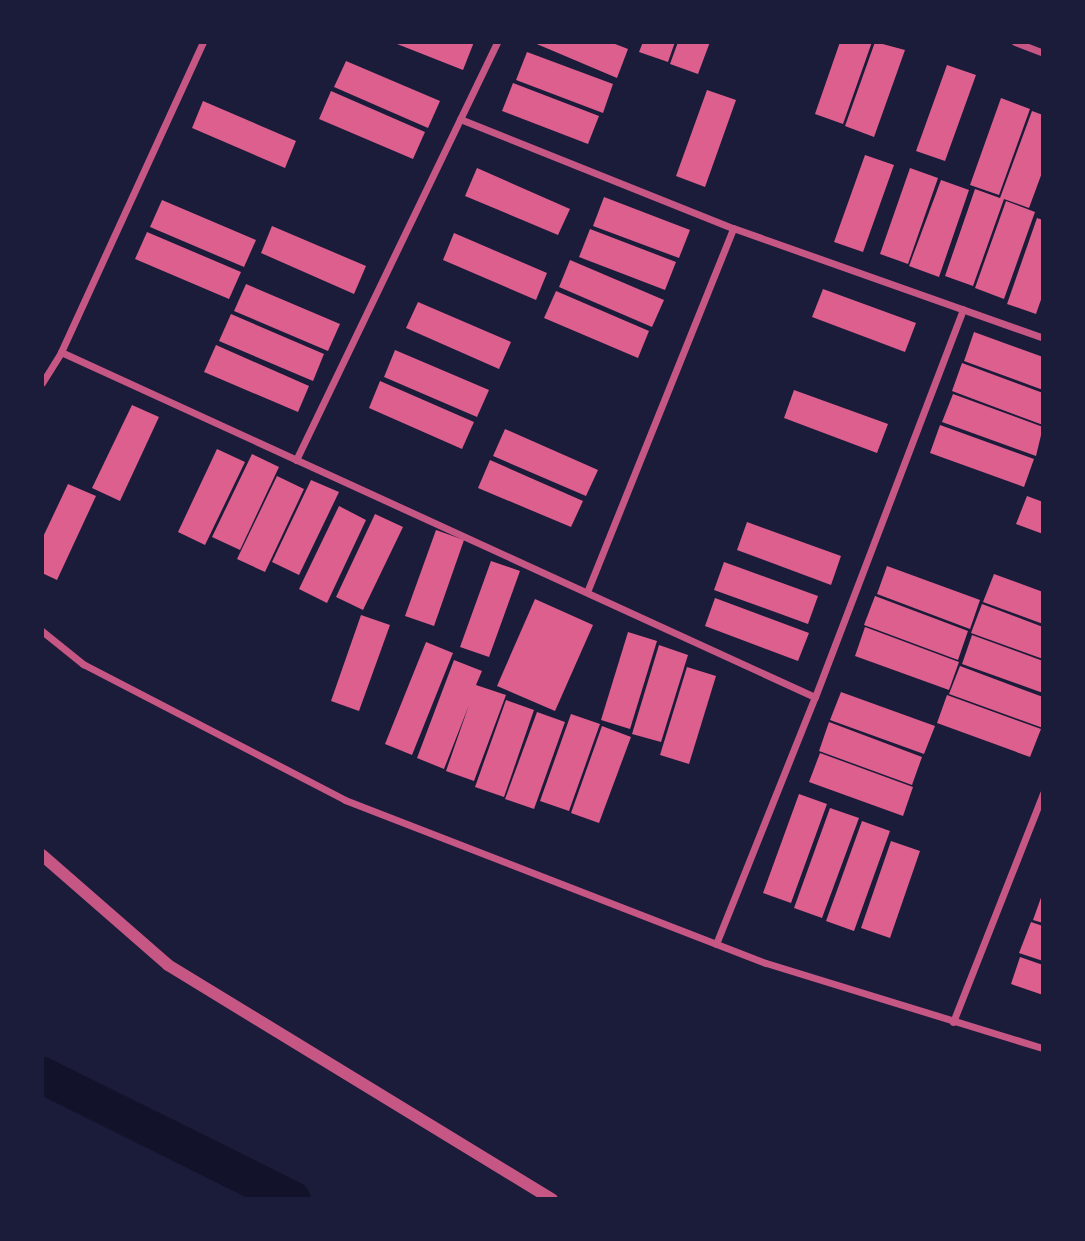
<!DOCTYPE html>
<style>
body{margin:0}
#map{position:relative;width:1085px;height:1241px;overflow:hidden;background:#1b1b3a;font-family:"Exo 2",sans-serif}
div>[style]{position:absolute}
.canal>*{height:37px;margin:-18.5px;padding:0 18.5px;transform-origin:18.5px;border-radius:18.5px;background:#12122b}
.building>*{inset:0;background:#dd5f8e}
.minor>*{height:7px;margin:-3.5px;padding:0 3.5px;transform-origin:3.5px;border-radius:3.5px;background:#c65784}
.tertiary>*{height:12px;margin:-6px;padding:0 6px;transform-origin:6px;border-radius:6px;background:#c65784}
span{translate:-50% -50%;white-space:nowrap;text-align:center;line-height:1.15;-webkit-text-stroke:7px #1b1b3a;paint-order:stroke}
.frame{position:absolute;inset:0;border:44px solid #1b1b3a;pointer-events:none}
</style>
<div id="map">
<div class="canal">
<i style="left:42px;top:1075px;width:279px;rotate:26.4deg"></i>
</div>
<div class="building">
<i style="clip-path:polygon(392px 42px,474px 42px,463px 70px)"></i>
<i style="clip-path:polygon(532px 42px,610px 42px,628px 49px,617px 78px)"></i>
<i style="clip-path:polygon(643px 42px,675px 42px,668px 62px,639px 52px)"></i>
<i style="clip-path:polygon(678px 42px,710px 42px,698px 74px,670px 64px)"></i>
<i style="clip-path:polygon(840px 42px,872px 42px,843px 124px,815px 114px)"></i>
<i style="clip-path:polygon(875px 42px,905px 50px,874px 137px,845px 126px)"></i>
<i style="clip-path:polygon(527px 52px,613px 84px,603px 113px,516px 80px)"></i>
<i style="clip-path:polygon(346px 61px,440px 101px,428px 128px,334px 87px)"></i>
<i style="clip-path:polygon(947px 65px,976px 75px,945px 161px,916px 151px)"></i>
<i style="clip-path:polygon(513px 83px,599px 116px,588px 144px,502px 111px)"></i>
<i style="clip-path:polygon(707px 90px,736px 100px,705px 187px,676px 176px)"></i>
<i style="clip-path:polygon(331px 91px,425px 132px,413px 159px,319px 119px)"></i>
<i style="clip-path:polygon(1001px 98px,1030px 109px,999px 195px,970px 185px)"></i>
<i style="clip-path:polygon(203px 101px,296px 141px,285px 168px,192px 128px)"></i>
<i style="clip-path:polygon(1032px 111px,1043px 115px,1043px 170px,1029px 208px,1004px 199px,973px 286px,945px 276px,975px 189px,1000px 198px)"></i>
<i style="clip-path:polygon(865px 155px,894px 165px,863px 252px,834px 242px)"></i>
<i style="clip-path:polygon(477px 168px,570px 209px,558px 235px,465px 196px)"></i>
<i style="clip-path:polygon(910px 168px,938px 178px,908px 264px,880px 254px)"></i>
<i style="clip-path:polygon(941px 180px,969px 190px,939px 277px,909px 266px)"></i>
<i style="clip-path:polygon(604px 197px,690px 230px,679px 258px,593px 226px)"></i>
<i style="clip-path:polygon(162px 200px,256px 240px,244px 267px,150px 227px)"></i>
<i style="clip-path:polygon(1006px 201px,1035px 212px,1004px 299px,975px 288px)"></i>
<i style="clip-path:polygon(1037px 218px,1043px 220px,1043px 294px,1036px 314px,1007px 304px)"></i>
<i style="clip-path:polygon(272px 226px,366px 266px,354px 294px,261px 253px)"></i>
<i style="clip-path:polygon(590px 229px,676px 262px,665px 290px,579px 257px)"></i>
<i style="clip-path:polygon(147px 232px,241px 272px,229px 299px,135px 259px)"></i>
<i style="clip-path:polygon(454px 233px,547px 273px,536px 300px,443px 260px)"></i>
<i style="clip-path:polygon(570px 260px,664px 300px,652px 327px,559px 287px)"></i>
<i style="clip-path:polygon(246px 284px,340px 324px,328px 351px,234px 311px)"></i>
<i style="clip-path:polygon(823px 289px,916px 323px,905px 352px,812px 317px)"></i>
<i style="clip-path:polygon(556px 291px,649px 331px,638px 358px,544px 318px)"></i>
<i style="clip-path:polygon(418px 302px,511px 342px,499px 369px,406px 328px)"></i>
<i style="clip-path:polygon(231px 314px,324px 354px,313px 381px,219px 341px)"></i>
<i style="clip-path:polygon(974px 332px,1043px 357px,1043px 390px,964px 361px)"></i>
<i style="clip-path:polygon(216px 345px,309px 386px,298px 412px,204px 372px)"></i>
<i style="clip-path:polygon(395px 350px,489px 390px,477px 417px,384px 377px)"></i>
<i style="clip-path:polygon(962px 363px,1043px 393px,1043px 425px,952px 391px)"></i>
<i style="clip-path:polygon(380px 381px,474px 422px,462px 449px,369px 408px)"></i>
<i style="clip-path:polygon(794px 390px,888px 424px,877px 453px,784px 418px)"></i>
<i style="clip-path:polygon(953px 394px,1043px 427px,1036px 456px,942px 422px)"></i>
<i style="clip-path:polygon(132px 405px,159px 417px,120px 501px,92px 488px)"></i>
<i style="clip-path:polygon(940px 425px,1034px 459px,1024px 487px,930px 453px)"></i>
<i style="clip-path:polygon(505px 429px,598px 470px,586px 496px,493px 456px)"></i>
<i style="clip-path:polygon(217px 449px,245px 462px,205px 545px,178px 532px)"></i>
<i style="clip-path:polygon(252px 454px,279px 467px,240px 550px,212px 537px)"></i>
<i style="clip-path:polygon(490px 460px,583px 501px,571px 527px,478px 488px)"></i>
<i style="clip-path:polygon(277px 476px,304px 489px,265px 572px,237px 559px)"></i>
<i style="clip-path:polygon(311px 480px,339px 492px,299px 575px,272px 562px)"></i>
<i style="clip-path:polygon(68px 484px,96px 496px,57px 580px,42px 573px,42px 539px)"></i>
<i style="clip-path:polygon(1027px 496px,1043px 502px,1043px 534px,1016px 524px)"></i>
<i style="clip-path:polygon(339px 506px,366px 520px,327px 603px,299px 589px)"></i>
<i style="clip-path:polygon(375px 514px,403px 527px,363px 610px,336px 597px)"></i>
<i style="clip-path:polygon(747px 522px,841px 556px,831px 585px,737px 550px)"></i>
<i style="clip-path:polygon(436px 530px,464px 540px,434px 626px,405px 616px)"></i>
<i style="clip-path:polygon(491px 561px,520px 571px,489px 657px,460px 647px)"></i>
<i style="clip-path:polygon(724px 562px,818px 596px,808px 624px,714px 590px)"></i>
<i style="clip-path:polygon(887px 566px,980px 600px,970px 629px,877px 594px)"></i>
<i style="clip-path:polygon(994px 574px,1043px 592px,1043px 624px,983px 602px)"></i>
<i style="clip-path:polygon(875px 596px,968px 631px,958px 660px,864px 625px)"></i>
<i style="clip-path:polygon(715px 598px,809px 633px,798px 661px,705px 626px)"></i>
<i style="clip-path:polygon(535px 599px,593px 625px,555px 711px,497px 686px)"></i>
<i style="clip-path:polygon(982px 604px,1043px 627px,1043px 659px,971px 633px)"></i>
<i style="clip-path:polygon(361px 615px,390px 625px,359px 711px,331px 701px)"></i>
<i style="clip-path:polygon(865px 627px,959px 662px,949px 690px,855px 656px)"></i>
<i style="clip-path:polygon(628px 632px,657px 641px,630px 729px,601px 720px)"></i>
<i style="clip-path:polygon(972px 635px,1043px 661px,1043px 693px,962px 664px)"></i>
<i style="clip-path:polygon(426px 642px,453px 653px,412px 755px,385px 744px)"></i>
<i style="clip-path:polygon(659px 645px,688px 655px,661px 742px,632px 734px)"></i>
<i style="clip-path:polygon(454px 660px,482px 671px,476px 685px,506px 695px,474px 781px,446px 771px,469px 705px,444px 769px,417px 758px)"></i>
<i style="clip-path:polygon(960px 666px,1043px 697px,1043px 728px,949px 694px)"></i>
<i style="clip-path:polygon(687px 667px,716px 676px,689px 764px,660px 755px)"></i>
<i style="clip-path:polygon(841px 692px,935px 726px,924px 754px,830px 720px)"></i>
<i style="clip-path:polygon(947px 695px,1041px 729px,1030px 757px,937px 723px)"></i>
<i style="clip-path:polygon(506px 700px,534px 710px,504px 797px,475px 787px)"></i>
<i style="clip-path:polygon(537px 712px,565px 722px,534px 809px,505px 799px)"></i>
<i style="clip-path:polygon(571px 714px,600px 724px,569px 811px,540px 801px)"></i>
<i style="clip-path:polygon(829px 722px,922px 757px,912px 785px,819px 751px)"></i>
<i style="clip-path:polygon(602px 726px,631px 737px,599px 823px,571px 813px)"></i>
<i style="clip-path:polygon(820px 753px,913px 787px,903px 816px,809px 782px)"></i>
<i style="clip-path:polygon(799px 794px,827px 804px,791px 903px,763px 893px)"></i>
<i style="clip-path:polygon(830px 808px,859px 818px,822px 918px,794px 908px)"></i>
<i style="clip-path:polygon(862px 821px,890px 831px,854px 931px,826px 921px)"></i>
<i style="clip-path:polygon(891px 841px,920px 851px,890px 938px,861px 928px)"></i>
<i style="clip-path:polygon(1043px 892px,1043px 923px,1033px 920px)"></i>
<i style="clip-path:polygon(1031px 922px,1043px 926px,1043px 961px,1019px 953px)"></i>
<i style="clip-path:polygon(1020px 957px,1043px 965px,1043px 995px,1011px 984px)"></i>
</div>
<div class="minor">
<i style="left:1015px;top:42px;width:30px;rotate:21deg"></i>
<i style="left:460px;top:119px;width:294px;rotate:21.8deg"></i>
<i style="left:733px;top:228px;width:329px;rotate:19.5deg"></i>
<i style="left:61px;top:352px;width:829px;rotate:24.59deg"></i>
<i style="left:42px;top:383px;width:36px;rotate:-58deg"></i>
<i style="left:61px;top:352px;width:341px;rotate:-65.4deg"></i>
<i style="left:296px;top:460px;width:464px;rotate:-64.3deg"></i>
<i style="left:587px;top:592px;width:392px;rotate:-68.1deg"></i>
<i style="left:42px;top:631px;width:53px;rotate:38.8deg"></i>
<i style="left:83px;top:664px;width:295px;rotate:27.4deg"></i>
<i style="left:345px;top:800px;width:451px;rotate:21.2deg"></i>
<i style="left:766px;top:963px;width:290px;rotate:17.1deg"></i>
<i style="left:716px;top:944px;width:266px;rotate:-68.2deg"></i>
<i style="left:815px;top:697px;width:415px;rotate:-69.1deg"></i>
<i style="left:953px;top:1022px;width:246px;rotate:-68.5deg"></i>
</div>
<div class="tertiary">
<i style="left:42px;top:855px;width:167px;rotate:41.1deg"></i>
<i style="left:168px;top:965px;width:450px;rotate:31.4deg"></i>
</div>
<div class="frame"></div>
</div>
